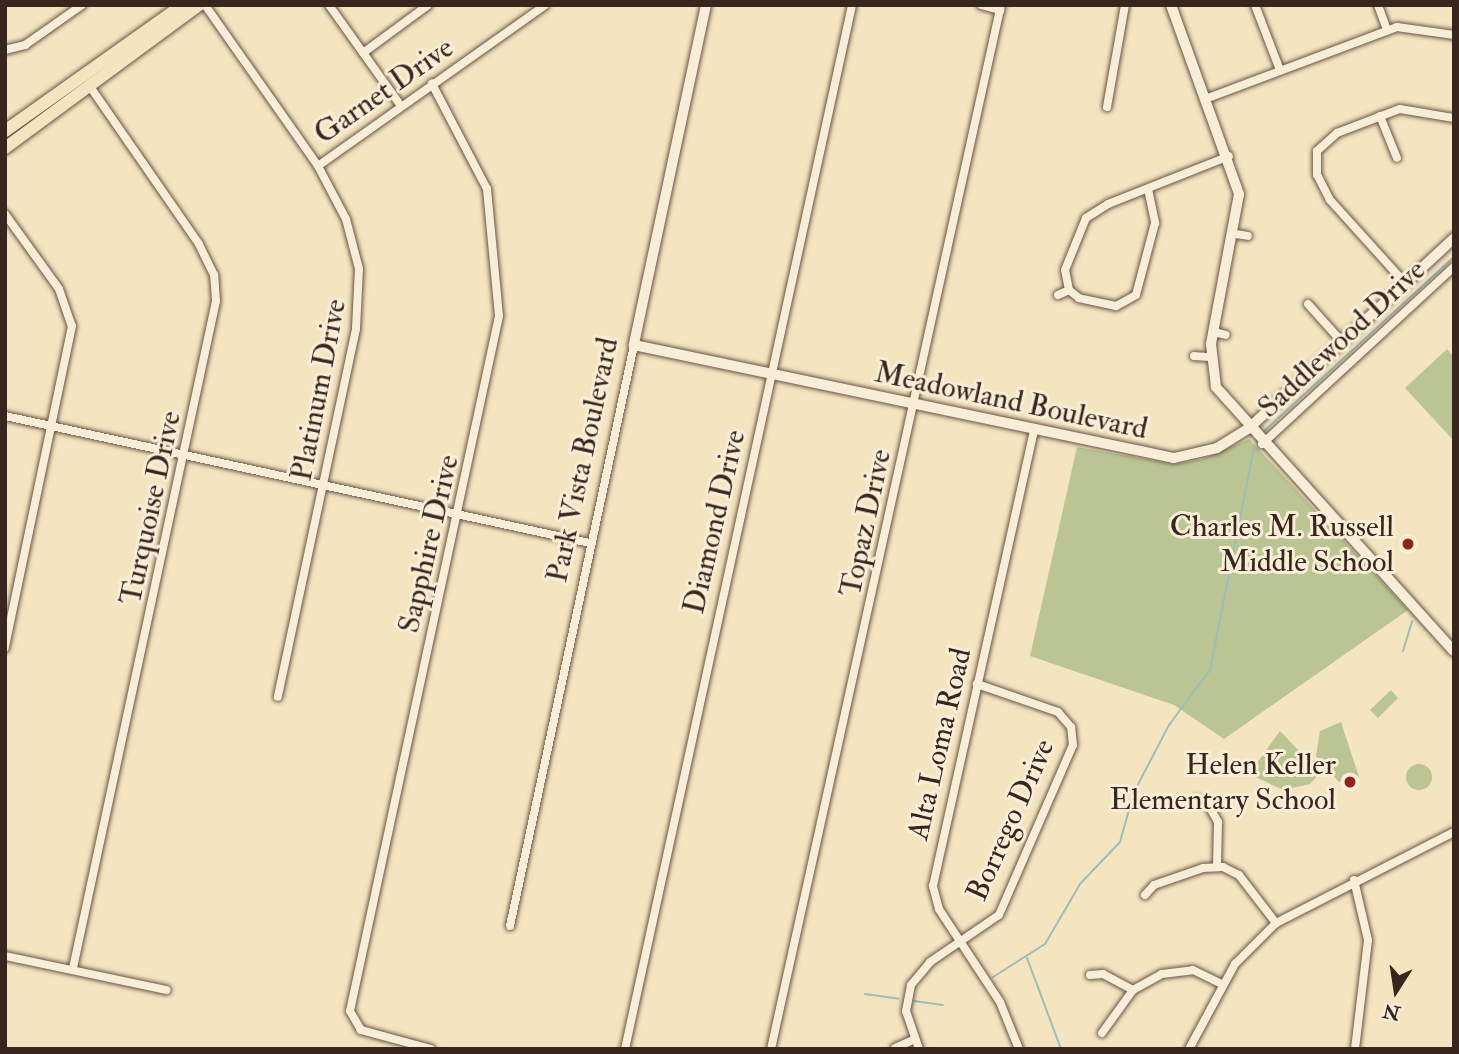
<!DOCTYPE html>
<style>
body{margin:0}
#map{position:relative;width:1459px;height:1054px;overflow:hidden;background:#f5e4c0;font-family:"IM FELL Double Pica",serif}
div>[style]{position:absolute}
.green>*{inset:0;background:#bbc493}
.round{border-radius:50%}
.stream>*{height:2px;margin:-1px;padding:0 1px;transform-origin:1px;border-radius:1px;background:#9ebdb9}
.roads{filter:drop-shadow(0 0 2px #675546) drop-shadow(0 0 2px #675546)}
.street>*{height:8px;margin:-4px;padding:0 4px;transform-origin:4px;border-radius:4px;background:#f8edd6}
.secondary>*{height:10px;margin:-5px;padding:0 5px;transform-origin:5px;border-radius:5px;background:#f8edd6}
.primary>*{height:12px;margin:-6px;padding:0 6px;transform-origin:6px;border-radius:6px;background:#f5e4c0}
.dots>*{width:19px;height:19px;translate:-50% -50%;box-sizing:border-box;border:4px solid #f8edd6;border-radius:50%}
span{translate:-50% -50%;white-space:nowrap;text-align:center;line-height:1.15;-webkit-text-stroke:6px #f8edd6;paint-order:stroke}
.street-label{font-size:30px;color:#38251e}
.poi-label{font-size:30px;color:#38251e}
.right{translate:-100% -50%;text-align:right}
.frame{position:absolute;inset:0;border:7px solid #38251e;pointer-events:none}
.north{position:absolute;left:1361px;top:956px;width:70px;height:70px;-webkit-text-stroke:5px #f8edd6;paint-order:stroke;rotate:192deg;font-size:19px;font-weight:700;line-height:28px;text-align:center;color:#38251e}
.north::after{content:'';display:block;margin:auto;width:24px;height:32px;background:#38251e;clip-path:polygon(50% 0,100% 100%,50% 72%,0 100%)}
</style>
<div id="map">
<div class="green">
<i style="clip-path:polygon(1447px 349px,1454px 357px,1454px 441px,1405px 388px)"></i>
<i style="clip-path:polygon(1249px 439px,1408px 610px,1224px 739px,1174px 705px,1030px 656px,1077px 447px,1173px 464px,1203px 459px)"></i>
<i style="clip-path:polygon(1391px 690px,1398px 698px,1378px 718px,1370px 710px)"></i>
<i style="clip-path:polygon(1341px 722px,1359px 777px,1339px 782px,1316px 756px,1320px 731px)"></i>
<i style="clip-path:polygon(1280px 731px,1320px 773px,1310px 784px,1283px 790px,1249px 774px)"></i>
<i class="round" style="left:1406px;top:764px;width:26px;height:26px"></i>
</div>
<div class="stream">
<i style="left:1264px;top:431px;width:258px;rotate:-42.5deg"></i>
<i style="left:1403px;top:651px;width:31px;rotate:-73deg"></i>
<i style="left:1027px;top:958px;width:97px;rotate:69.5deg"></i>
<i style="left:993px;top:977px;width:62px;rotate:-32.4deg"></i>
<i style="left:1045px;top:944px;width:69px;rotate:-59.7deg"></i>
<i style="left:1080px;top:884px;width:58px;rotate:-46.4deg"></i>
<i style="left:1120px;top:842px;width:52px;rotate:-74.4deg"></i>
<i style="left:1134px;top:792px;width:76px;rotate:-62.4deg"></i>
<i style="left:1169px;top:725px;width:69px;rotate:-53.3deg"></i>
<i style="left:1210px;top:670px;width:227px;rotate:-78.8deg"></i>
<i style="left:865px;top:994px;width:34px;rotate:8deg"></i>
<i style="left:914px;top:1001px;width:29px;rotate:8deg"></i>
</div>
<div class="roads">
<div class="street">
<i style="left:205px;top:5px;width:197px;rotate:54.9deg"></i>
<i style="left:318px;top:166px;width:60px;rotate:62.2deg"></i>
<i style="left:346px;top:219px;width:52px;rotate:75.4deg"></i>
<i style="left:359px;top:269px;width:60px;rotate:92.9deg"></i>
<i style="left:356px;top:329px;width:376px;rotate:102deg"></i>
<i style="left:329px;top:5px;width:124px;rotate:54.5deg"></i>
<i style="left:981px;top:5px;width:20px;rotate:15deg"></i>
<i style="left:1255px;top:5px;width:70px;rotate:69deg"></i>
<i style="left:1378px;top:5px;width:27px;rotate:70deg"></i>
<i style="left:5px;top:50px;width:21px;rotate:-14deg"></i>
<i style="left:25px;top:45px;width:70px;rotate:-35.1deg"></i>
<i style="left:363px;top:53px;width:81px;rotate:-36.4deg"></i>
<i style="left:1208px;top:98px;width:202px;rotate:-20.6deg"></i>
<i style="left:1397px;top:27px;width:58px;rotate:8deg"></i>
<i style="left:1107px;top:107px;width:104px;rotate:-80deg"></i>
<i style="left:1380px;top:116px;width:45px;rotate:68deg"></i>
<i style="left:318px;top:166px;width:278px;rotate:-35.3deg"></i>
<i style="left:1148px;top:189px;width:35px;rotate:78deg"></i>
<i style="left:1155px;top:223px;width:74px;rotate:104.8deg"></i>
<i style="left:1136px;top:295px;width:23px;rotate:151deg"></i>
<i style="left:1116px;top:306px;width:38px;rotate:-168deg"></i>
<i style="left:1079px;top:298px;width:13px;rotate:-141deg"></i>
<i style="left:1069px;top:290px;width:20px;rotate:-101deg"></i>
<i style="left:1065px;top:270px;width:56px;rotate:-68deg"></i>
<i style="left:1086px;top:218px;width:26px;rotate:-32deg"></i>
<i style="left:1108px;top:204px;width:130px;rotate:-21.6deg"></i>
<i style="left:5px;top:214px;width:92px;rotate:54.2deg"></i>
<i style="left:59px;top:289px;width:39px;rotate:71deg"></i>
<i style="left:72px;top:326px;width:329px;rotate:101.8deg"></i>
<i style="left:1236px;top:234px;width:12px;rotate:9deg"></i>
<i style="left:1405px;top:283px;width:112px;rotate:-132.1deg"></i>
<i style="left:1330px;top:200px;width:28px;rotate:-117deg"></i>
<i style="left:1317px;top:175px;width:24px;rotate:-90deg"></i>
<i style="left:1317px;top:151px;width:27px;rotate:-42deg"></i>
<i style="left:1337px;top:133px;width:67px;rotate:-20.9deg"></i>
<i style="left:1400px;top:109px;width:55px;rotate:9.5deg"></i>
<i style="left:1058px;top:295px;width:12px;rotate:-24deg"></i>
<i style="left:1308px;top:304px;width:51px;rotate:48.2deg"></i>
<i style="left:1214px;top:332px;width:12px;rotate:14deg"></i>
<i style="left:1194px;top:356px;width:16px;rotate:4deg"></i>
<i style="left:5px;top:416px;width:599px;rotate:12.25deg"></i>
<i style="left:1262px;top:444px;width:261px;rotate:-42.7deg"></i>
<i style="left:1196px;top:800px;width:13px;rotate:18deg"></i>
<i style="left:1208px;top:804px;width:21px;rotate:61deg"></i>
<i style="left:1218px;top:822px;width:44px;rotate:91.3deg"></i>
<i style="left:1354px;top:880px;width:62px;rotate:76.9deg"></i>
<i style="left:1368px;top:940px;width:110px;rotate:96.8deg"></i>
<i style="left:1145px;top:895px;width:13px;rotate:-48deg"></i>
<i style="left:1154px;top:885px;width:52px;rotate:-19.1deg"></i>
<i style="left:1203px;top:868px;width:20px;rotate:-3deg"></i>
<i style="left:1223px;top:867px;width:18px;rotate:27deg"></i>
<i style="left:1239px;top:875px;width:61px;rotate:52.4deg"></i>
<i style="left:510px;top:926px;width:594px;rotate:-77.95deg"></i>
<i style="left:5px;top:956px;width:165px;rotate:11.9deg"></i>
<i style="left:73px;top:968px;width:682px;rotate:-77.9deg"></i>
<i style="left:216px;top:301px;width:26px;rotate:-94deg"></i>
<i style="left:214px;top:275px;width:34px;rotate:-116deg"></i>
<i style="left:199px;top:244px;width:190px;rotate:-124.7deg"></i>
<i style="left:1090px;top:975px;width:13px;rotate:-4deg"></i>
<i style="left:1103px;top:974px;width:34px;rotate:28deg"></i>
<i style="left:1102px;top:1033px;width:53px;rotate:-54.2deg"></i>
<i style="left:1133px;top:990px;width:33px;rotate:-29deg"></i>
<i style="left:1162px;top:974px;width:31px;rotate:-7deg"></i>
<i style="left:1193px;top:970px;width:32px;rotate:26deg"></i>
<i style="left:895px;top:1048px;width:22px;rotate:-24deg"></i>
<i style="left:431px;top:1049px;width:73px;rotate:-164.8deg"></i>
<i style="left:361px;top:1030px;width:22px;rotate:-120deg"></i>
<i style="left:350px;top:1011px;width:711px;rotate:-77.9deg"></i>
<i style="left:499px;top:316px;width:128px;rotate:-95.4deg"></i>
<i style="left:487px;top:189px;width:119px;rotate:-117.6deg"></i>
<i style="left:625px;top:1049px;width:1068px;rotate:-77.73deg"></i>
<i style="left:771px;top:1049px;width:1069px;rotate:-77.58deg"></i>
<i style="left:919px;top:1049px;width:40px;rotate:-108.9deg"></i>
<i style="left:906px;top:1011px;width:26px;rotate:-79deg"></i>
<i style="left:911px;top:985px;width:30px;rotate:-50deg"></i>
<i style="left:930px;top:962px;width:83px;rotate:-34.3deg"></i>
<i style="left:999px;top:915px;width:185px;rotate:-66.5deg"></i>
<i style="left:1073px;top:745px;width:18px;rotate:-96deg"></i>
<i style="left:1071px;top:727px;width:20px;rotate:-131deg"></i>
<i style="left:1058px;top:712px;width:86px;rotate:-160.9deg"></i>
<i style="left:1019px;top:1049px;width:51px;rotate:-112deg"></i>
<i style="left:1000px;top:1002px;width:111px;rotate:-123.3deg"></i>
<i style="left:939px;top:909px;width:24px;rotate:-105deg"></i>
<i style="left:933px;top:886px;width:465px;rotate:-77.5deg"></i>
<i style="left:1189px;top:1049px;width:97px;rotate:-61.6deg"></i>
<i style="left:1235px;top:964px;width:58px;rotate:-45deg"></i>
<i style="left:1276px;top:923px;width:200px;rotate:-27.1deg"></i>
</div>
<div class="secondary">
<i style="left:706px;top:5px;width:348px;rotate:102deg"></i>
<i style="left:634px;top:345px;width:552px;rotate:11.82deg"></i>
<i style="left:1174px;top:458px;width:44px;rotate:-13.1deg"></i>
<i style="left:1217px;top:448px;width:36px;rotate:-32deg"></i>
<i style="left:1248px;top:429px;width:281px;rotate:-42.8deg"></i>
<i style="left:1171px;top:5px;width:201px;rotate:70.2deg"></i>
<i style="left:1239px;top:194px;width:153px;rotate:100.6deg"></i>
<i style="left:1211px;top:344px;width:43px;rotate:83.4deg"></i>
<i style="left:1216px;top:387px;width:355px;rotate:48deg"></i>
</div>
<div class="primary">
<i style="left:5px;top:131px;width:217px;rotate:-35.4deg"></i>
<i style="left:5px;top:148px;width:241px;rotate:-36.4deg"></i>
</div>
</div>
<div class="dots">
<i style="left:1408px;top:544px;background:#8f2418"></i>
<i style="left:1350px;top:782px;background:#8f2418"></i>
</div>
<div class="street-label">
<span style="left:384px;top:91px;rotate:-35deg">Garnet Drive</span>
<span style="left:1342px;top:339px;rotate:-43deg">Saddlewood Drive</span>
<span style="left:319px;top:390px;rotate:-79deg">Platinum Drive</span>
<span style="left:1011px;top:401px;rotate:12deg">Meadowland Boulevard</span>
<span style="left:583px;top:460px;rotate:-78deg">Park Vista Boulevard</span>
<span style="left:151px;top:508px;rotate:-78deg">Turquoise Drive</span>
<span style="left:715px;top:522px;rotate:-77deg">Diamond Drive</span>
<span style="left:866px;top:523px;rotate:-78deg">Topaz Drive</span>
<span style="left:429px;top:544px;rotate:-77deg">Sapphire Drive</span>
<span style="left:940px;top:744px;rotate:-77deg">Alta Loma Road</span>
<span style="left:1011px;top:820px;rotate:-66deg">Borrego Drive</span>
</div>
<div class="poi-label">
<span class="right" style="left:1394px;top:544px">Charles M. Russell<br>Middle School</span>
<span class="right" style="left:1336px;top:782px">Helen Keller<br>Elementary School</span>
</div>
<div class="frame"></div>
<div class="north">N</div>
</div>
